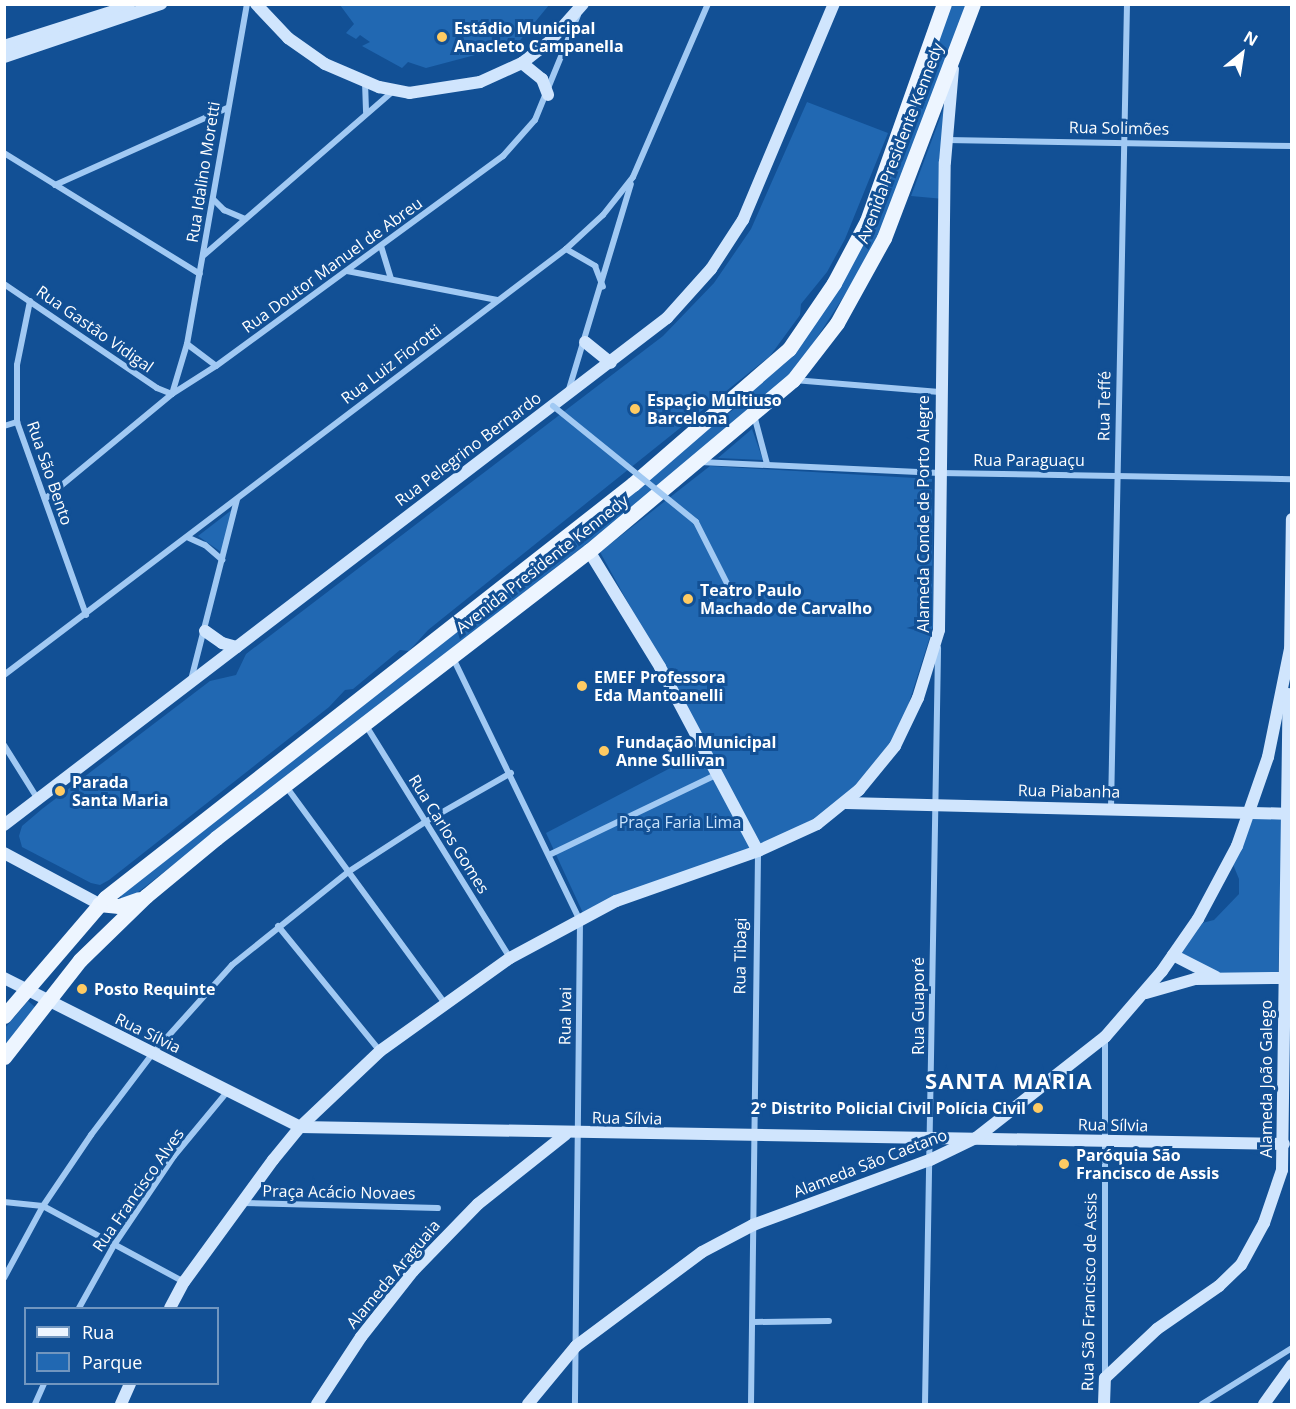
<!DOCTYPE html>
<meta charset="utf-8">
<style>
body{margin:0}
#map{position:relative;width:1296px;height:1409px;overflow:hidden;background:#125095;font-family:"Open Sans",sans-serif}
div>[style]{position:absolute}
.green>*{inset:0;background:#2168b2}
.street>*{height:6px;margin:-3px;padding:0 3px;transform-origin:3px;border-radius:3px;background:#a1c9f3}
.secondary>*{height:12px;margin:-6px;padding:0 6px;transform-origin:6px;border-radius:6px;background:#d0e5fd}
.primary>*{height:15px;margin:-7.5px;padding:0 7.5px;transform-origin:7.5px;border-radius:7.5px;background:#edf5ff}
.street-bridge>*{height:6px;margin:-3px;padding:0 3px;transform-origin:3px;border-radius:3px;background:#a1c9f3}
.dots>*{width:16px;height:16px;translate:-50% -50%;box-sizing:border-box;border:3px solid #125095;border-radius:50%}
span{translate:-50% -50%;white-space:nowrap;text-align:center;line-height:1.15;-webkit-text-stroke:6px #125095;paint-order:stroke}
.poi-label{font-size:16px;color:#fff;font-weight:700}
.left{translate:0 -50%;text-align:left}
.right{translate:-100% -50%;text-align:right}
.street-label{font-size:16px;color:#fff}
.park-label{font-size:16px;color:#c9e3fd}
.district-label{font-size:22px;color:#fff;font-weight:700;letter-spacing:1.5px}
.frame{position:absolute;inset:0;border:6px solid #fff;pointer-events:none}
.legend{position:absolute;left:24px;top:1307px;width:195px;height:78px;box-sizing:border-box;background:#125095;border:2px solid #7196bf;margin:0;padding:8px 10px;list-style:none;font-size:18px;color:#fff}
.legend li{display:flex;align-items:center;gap:12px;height:30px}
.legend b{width:30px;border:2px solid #7196bf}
.north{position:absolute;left:1212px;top:24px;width:60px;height:60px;-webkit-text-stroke:4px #125095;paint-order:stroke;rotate:30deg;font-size:16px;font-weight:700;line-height:24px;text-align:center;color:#fff}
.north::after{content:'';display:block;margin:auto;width:21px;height:27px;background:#fff;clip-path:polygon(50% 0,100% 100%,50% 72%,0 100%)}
</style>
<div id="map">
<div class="green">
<i style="clip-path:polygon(340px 5px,340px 4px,549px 5px,517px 44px,426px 68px,408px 62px,402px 68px,362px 46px,370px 42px,360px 35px,356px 39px,346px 33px,354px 24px)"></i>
<i style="clip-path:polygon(950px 5px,968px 5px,883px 236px,794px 373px,759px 404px,750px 392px,784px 364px,823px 308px)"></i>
<i style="clip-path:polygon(807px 102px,888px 133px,845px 239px,827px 272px,801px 304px,800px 315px,770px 356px,428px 630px,409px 651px,400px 650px,353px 689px,345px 690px,329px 707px,109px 880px,100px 885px,91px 883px,22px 847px,19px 836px,22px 826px,42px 809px,210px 681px,236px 675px,246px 654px,663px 336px,714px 283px,751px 229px)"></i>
<i style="clip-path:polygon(946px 102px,944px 199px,911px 196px)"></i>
<i style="clip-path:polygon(749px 397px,757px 407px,719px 441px,128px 900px,121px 902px,121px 895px)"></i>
<i style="clip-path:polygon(752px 429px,763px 460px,718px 458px)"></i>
<i style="clip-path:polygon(710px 466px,932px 479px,933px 627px,900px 731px,838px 806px,762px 846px,600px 552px)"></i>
<i style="clip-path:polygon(233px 509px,221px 552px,198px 536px)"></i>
<i style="clip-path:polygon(701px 752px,756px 850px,583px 913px,546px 833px)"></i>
<i style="clip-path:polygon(1254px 816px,1284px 817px,1278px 975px,1219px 975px,1178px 954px,1198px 924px,1214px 920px,1239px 894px,1239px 879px,1232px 862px)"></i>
<i style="clip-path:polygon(28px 1001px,35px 1007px,5px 1046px,5px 1028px)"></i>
</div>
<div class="street">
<i style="left:365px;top:82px;width:30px;rotate:88deg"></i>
<i style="left:947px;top:140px;width:345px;rotate:1deg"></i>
<i style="left:4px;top:153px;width:230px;rotate:31.7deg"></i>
<i style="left:55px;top:185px;width:188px;rotate:-24.1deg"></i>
<i style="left:213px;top:199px;width:16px;rotate:45deg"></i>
<i style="left:224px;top:210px;width:23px;rotate:23deg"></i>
<i style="left:381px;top:246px;width:34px;rotate:73deg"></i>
<i style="left:566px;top:249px;width:34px;rotate:30deg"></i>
<i style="left:595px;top:266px;width:22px;rotate:69deg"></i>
<i style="left:204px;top:255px;width:250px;rotate:-40.9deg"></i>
<i style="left:347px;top:271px;width:153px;rotate:10.9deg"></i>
<i style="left:4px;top:284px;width:185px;rotate:34.2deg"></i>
<i style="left:157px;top:388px;width:16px;rotate:22deg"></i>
<i style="left:172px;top:394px;width:52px;rotate:-73.3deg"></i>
<i style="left:187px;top:344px;width:345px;rotate:-80deg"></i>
<i style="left:30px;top:301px;width:65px;rotate:101.5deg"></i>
<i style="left:17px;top:365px;width:57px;rotate:90deg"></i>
<i style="left:17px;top:422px;width:205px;rotate:70.3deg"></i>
<i style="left:187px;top:344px;width:36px;rotate:37deg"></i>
<i style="left:794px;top:380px;width:146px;rotate:4.7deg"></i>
<i style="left:569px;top:389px;width:214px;rotate:-73.2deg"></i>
<i style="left:754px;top:415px;width:51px;rotate:75.1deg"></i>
<i style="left:4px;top:426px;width:14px;rotate:-17deg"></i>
<i style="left:700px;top:462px;width:240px;rotate:2.6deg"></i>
<i style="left:940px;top:473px;width:352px;rotate:1deg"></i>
<i style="left:45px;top:499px;width:165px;rotate:-39.6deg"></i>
<i style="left:172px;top:394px;width:52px;rotate:-32.5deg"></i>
<i style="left:216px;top:366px;width:356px;rotate:-36.2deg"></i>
<i style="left:503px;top:156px;width:48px;rotate:-48.4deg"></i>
<i style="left:535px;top:120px;width:113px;rotate:-67.7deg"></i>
<i style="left:189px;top:538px;width:17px;rotate:24deg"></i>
<i style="left:205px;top:545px;width:23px;rotate:41deg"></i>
<i style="left:453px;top:658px;width:292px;rotate:64.2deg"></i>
<i style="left:580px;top:921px;width:483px;rotate:90.6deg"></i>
<i style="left:4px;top:675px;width:705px;rotate:-37.16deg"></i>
<i style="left:566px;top:249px;width:50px;rotate:-42.6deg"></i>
<i style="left:603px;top:215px;width:48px;rotate:-51.7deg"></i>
<i style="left:633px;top:177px;width:189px;rotate:-66.6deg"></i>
<i style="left:191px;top:680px;width:187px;rotate:-75.7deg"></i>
<i style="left:365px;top:724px;width:275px;rotate:58.2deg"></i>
<i style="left:4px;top:745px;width:66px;rotate:58deg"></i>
<i style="left:285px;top:785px;width:269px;rotate:53.8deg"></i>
<i style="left:1111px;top:808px;width:804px;rotate:-88.86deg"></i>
<i style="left:551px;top:854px;width:185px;rotate:-25.6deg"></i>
<i style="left:278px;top:926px;width:161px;rotate:50.8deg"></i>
<i style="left:4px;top:1202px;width:39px;rotate:6deg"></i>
<i style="left:43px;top:1206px;width:160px;rotate:28.3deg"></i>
<i style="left:243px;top:1203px;width:195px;rotate:1.5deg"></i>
<i style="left:4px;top:1278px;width:82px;rotate:-61.6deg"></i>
<i style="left:43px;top:1206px;width:86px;rotate:-55.9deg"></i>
<i style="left:91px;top:1135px;width:103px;rotate:-52.9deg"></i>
<i style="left:153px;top:1053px;width:118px;rotate:-48.1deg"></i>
<i style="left:232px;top:965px;width:149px;rotate:-38.7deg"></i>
<i style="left:348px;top:872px;width:92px;rotate:-33deg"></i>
<i style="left:425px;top:822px;width:99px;rotate:-29.7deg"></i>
<i style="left:79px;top:1308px;width:72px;rotate:-60.9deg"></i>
<i style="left:114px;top:1245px;width:107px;rotate:-56deg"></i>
<i style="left:174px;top:1156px;width:83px;rotate:-50.4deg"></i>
<i style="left:754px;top:1322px;width:75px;rotate:-0.8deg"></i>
<i style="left:1105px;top:1378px;width:341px;rotate:-90deg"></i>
<i style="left:35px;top:1404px;width:22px;rotate:-66deg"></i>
<i style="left:751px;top:1404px;width:553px;rotate:-89.27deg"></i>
<i style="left:925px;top:1404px;width:756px;rotate:-89.01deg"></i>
<i style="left:1202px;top:1404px;width:106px;rotate:-31.9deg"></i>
</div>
<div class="secondary">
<i style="left:256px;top:4px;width:47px;rotate:46.7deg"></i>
<i style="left:288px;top:38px;width:45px;rotate:35.1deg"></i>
<i style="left:325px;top:64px;width:59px;rotate:23.1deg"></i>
<i style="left:379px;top:87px;width:31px;rotate:11deg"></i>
<i style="left:409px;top:93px;width:72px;rotate:-8.8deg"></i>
<i style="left:480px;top:82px;width:46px;rotate:-24.3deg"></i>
<i style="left:522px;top:63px;width:37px;rotate:-38deg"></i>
<i style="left:551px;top:40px;width:48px;rotate:-48.4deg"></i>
<i style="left:4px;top:46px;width:131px;rotate:-17.7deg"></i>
<i style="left:4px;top:57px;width:166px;rotate:-18.7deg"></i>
<i style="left:522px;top:63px;width:26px;rotate:39deg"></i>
<i style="left:542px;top:79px;width:17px;rotate:69deg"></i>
<i style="left:585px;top:342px;width:33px;rotate:39deg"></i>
<i style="left:589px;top:551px;width:136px;rotate:58.5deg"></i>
<i style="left:660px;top:667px;width:208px;rotate:62deg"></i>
<i style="left:205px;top:631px;width:21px;rotate:35deg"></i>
<i style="left:222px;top:643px;width:15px;rotate:16deg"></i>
<i style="left:1290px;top:655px;width:136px;rotate:-89.2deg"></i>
<i style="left:846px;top:803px;width:446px;rotate:1.4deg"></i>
<i style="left:4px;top:825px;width:835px;rotate:-37.41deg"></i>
<i style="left:667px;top:318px;width:66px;rotate:-48.1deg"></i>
<i style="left:711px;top:269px;width:59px;rotate:-56.9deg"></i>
<i style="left:743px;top:220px;width:234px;rotate:-67.2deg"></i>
<i style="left:4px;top:853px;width:108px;rotate:28.2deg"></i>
<i style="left:1173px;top:955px;width:48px;rotate:27.1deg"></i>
<i style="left:4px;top:978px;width:331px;rotate:26.7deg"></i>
<i style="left:300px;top:1127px;width:984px;rotate:0.99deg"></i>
<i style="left:1146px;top:993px;width:51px;rotate:-15.9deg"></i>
<i style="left:1195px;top:979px;width:88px;rotate:-0.7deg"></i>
<i style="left:170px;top:1308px;width:30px;rotate:-62deg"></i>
<i style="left:184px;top:1282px;width:151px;rotate:-53.9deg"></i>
<i style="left:273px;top:1160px;width:43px;rotate:-50.7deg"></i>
<i style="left:300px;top:1127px;width:110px;rotate:-43.5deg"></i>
<i style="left:380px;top:1051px;width:160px;rotate:-35.6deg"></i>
<i style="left:510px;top:958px;width:120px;rotate:-28.3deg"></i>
<i style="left:616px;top:901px;width:151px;rotate:-19.4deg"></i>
<i style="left:758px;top:851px;width:65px;rotate:-24.6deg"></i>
<i style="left:817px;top:824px;width:54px;rotate:-39deg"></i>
<i style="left:859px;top:790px;width:57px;rotate:-50.7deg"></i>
<i style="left:895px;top:746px;width:53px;rotate:-64.4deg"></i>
<i style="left:918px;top:698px;width:71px;rotate:-72.8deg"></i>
<i style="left:939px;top:630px;width:468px;rotate:-89.3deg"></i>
<i style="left:945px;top:162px;width:93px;rotate:-85.1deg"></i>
<i style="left:121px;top:1404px;width:22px;rotate:-66deg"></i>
<i style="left:317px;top:1404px;width:80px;rotate:-56.7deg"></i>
<i style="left:361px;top:1337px;width:84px;rotate:-51.8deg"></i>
<i style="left:413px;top:1271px;width:93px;rotate:-45.9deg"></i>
<i style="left:478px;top:1204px;width:112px;rotate:-38.5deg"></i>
<i style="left:528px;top:1404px;width:75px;rotate:-50.4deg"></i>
<i style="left:576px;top:1346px;width:157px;rotate:-36.7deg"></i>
<i style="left:702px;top:1252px;width:58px;rotate:-27.9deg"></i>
<i style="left:753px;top:1225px;width:189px;rotate:-20.2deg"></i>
<i style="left:930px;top:1160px;width:51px;rotate:-25.6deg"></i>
<i style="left:976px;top:1138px;width:164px;rotate:-38.1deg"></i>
<i style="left:1105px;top:1037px;width:87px;rotate:-49.2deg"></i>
<i style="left:1162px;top:971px;width:63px;rotate:-55.3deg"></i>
<i style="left:1198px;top:919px;width:83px;rotate:-61.9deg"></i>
<i style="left:1237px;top:846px;width:94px;rotate:-70.8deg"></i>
<i style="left:1268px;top:757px;width:110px;rotate:-78.5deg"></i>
<i style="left:1104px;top:1404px;width:26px;rotate:-88deg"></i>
<i style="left:1105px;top:1378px;width:71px;rotate:-43.3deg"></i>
<i style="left:1157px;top:1329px;width:75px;rotate:-34.7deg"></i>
<i style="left:1219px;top:1286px;width:30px;rotate:-44deg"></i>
<i style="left:1241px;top:1265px;width:48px;rotate:-61.3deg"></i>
<i style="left:1264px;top:1223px;width:56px;rotate:-71.2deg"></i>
<i style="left:1282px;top:1170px;width:476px;rotate:-89.2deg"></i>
<i style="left:1264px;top:1404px;width:48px;rotate:-54.3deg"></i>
</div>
<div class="primary">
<i style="left:99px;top:904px;width:20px;rotate:6deg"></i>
<i style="left:119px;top:906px;width:21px;rotate:-19deg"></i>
<i style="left:4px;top:1016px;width:155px;rotate:-49.4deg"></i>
<i style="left:105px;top:898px;width:671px;rotate:-38.1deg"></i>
<i style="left:633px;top:484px;width:206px;rotate:-40.9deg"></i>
<i style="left:789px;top:349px;width:80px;rotate:-55.7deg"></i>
<i style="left:834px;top:283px;width:70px;rotate:-62deg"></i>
<i style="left:867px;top:221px;width:230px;rotate:-70.5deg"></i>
<i style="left:4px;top:1057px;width:123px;rotate:-51.9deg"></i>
<i style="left:80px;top:960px;width:92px;rotate:-44.1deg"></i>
<i style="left:146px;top:896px;width:91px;rotate:-39.6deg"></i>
<i style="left:216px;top:838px;width:471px;rotate:-37.6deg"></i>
<i style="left:589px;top:551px;width:266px;rotate:-40deg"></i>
<i style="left:793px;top:380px;width:72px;rotate:-52.3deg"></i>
<i style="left:837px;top:323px;width:97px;rotate:-61.1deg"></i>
<i style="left:884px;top:238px;width:250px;rotate:-69.2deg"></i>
</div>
<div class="street-bridge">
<i style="left:553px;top:406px;width:184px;rotate:39deg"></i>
<i style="left:696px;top:522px;width:100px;rotate:63.2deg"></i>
</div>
<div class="dots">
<i style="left:442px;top:37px;background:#ffcb63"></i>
<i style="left:635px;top:409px;background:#ffcb63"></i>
<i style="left:688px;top:599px;background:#ffcb63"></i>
<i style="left:582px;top:686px;background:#ffcb63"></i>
<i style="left:604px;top:751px;background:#ffcb63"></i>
<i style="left:60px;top:791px;background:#ffcb63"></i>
<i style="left:82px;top:989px;background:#ffcb63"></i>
<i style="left:1038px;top:1108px;background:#ffcb63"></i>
<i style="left:1064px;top:1164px;background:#ffcb63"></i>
</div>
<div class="poi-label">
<span class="left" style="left:454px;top:37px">Estádio Municipal<br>Anacleto Campanella</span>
<span class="left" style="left:647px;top:409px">Espaçio Multiuso<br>Barcelona</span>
<span class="left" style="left:700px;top:599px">Teatro Paulo<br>Machado de Carvalho</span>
<span class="left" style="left:594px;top:686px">EMEF Professora<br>Eda Mantoanelli</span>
<span class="left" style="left:616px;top:751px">Fundação Municipal<br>Anne Sullivan</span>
<span class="left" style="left:72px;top:791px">Parada<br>Santa Maria</span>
<span class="left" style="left:94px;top:989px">Posto Requinte</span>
<span class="right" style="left:1026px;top:1108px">2° Distrito Policial Civil Polícia Civil</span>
<span class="left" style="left:1076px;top:1164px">Paróquia São<br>Francisco de Assis</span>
</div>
<div class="street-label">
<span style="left:1119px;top:128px;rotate:1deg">Rua Solimões</span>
<span style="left:900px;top:143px;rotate:-69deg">Avenida Presidente Kennedy</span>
<span style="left:203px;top:172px;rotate:-81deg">Rua Idalino Moretti</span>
<span style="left:332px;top:265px;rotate:-36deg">Rua Doutor Manuel de Abreu</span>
<span style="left:95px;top:329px;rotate:35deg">Rua Gastão Vidigal</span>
<span style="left:391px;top:364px;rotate:-37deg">Rua Luiz Fiorotti</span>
<span style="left:1104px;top:406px;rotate:-89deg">Rua Teffé</span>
<span style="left:468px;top:449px;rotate:-37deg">Rua Pelegrino Bernardo</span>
<span style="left:1029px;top:460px">Rua Paraguaçu</span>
<span style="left:50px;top:473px;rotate:71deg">Rua São Bento</span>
<span style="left:923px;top:514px;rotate:-90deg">Alameda Conde de Porto Alegre</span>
<span style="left:542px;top:564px;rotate:-38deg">Avenida Presidente Kennedy</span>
<span style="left:1069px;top:791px;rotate:1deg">Rua Piabanha</span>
<span style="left:449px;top:834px;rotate:58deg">Rua Carlos Gomes</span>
<span style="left:740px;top:956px;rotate:-89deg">Rua Tibagi</span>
<span style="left:918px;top:1006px;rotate:-90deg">Rua Guaporé</span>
<span style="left:565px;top:1016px;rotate:-89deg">Rua Ivai</span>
<span style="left:148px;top:1033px;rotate:26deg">Rua Sílvia</span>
<span style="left:1266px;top:1079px;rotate:-90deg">Alameda João Galego</span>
<span style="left:627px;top:1118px;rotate:1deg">Rua Sílvia</span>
<span style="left:1113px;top:1125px;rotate:1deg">Rua Sílvia</span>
<span style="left:870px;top:1163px;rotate:-21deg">Alameda São Caetano</span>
<span style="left:138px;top:1190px;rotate:-55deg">Rua Francisco Alves</span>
<span style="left:339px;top:1192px;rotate:1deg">Praça Acácio Novaes</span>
<span style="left:393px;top:1274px;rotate:-50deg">Alameda Araguaia</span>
<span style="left:1089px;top:1292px;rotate:-89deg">Rua São Francisco de Assis</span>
</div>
<div class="park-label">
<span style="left:680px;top:822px">Praça Faria Lima</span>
</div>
<div class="district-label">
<span style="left:1009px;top:1081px">SANTA MARIA</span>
</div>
<div class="frame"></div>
<ul class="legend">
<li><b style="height:8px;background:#edf5ff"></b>Rua</li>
<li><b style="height:16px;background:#2168b2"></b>Parque</li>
</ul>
<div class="north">N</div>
</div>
